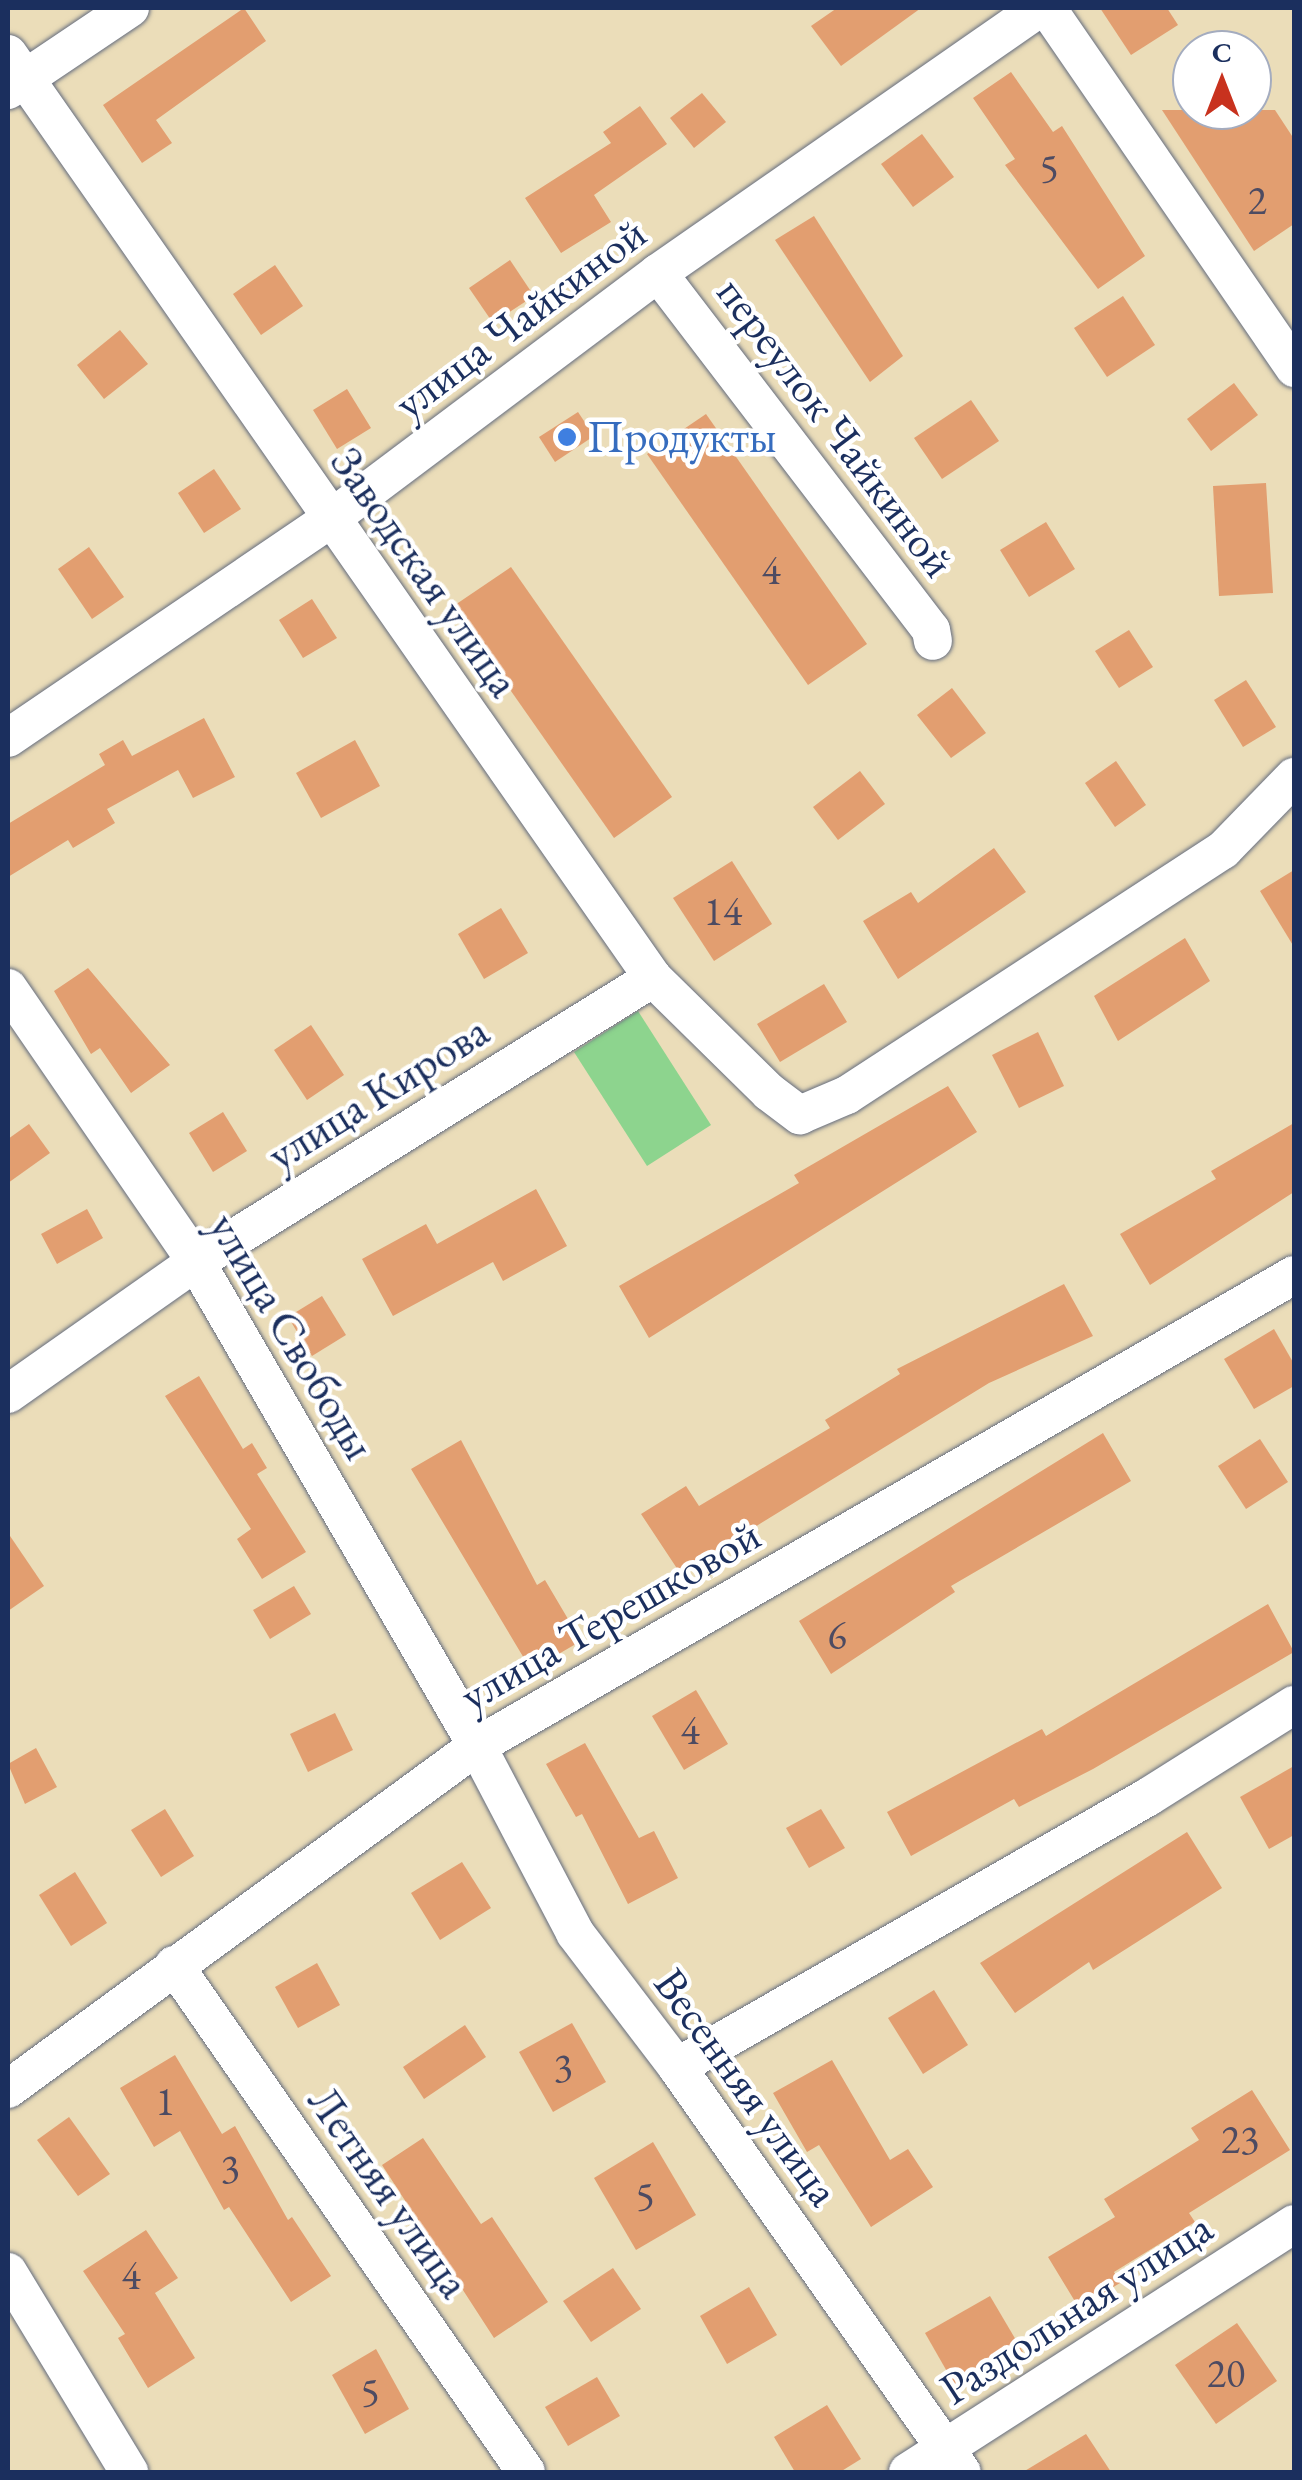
<!DOCTYPE html>
<meta charset="utf-8">
<style>
body{margin:0}
#map{position:relative;width:1302px;height:2480px;overflow:hidden;background:#ebddb9;font-family:"EB Garamond",serif}
div>[style]{position:absolute}
.green>*{inset:0;background:#8dd48e}
.building>*{inset:0;background:#e29e70}
.roads{filter:drop-shadow(0 0 2px #646c7e) drop-shadow(0 0 2px #646c7e)}
.street>*{height:38px;margin:-19px;padding:0 19px;transform-origin:19px;border-radius:19px;background:#fff}
.dots>*{width:28px;height:28px;translate:-50% -50%;box-sizing:border-box;border:5px solid #fff;border-radius:50%}
span{translate:-50% -50%;white-space:nowrap;text-align:center;line-height:1.15;-webkit-text-stroke:9px #fff;paint-order:stroke}
.number-label{font-size:40px;color:#4d4b62}
.number-label span{-webkit-text-stroke-width:0}
.street-label{font-size:45px;color:#1b2f5e}
.shop-label{font-size:45px;color:#366cbe}
.left{translate:0 -50%;text-align:left}
.frame{position:absolute;inset:0;border:10px solid #1b2f5e;pointer-events:none}
.north{position:absolute;left:1172px;top:30px;width:100px;height:100px;box-sizing:border-box;background:#fff;border:2px solid #a4acbf;border-radius:50%;rotate:0deg;font-size:28px;font-weight:700;line-height:40px;text-align:center;color:#1b2f5e}
.north::after{content:'';display:block;margin:auto;width:35px;height:45px;background:#c8321e;clip-path:polygon(50% 0,100% 100%,50% 72%,0 100%)}
</style>
<div id="map">
<div class="green">
<i style="clip-path:polygon(638px 1011px,711px 1125px,647px 1166px,574px 1052px)"></i>
</div>
<div class="building">
<i style="clip-path:polygon(244px 8px,266px 41px,156px 120px,172px 143px,142px 163px,103px 105px)"></i>
<i style="clip-path:polygon(837px 8px,921px 8px,841px 66px,811px 26px)"></i>
<i style="clip-path:polygon(1100px 8px,1167px 8px,1178px 25px,1131px 55px)"></i>
<i style="clip-path:polygon(1011px 72px,1053px 132px,1062px 126px,1145px 256px,1098px 289px,1005px 165px,1015px 159px,973px 98px)"></i>
<i style="clip-path:polygon(702px 93px,726px 122px,694px 148px,670px 118px)"></i>
<i style="clip-path:polygon(640px 106px,667px 144px,594px 195px,611px 222px,561px 253px,525px 198px,611px 143px,603px 132px)"></i>
<i style="clip-path:polygon(1162px 110px,1275px 110px,1294px 139px,1294px 224px,1254px 251px)"></i>
<i style="clip-path:polygon(922px 134px,954px 177px,913px 207px,881px 164px)"></i>
<i style="clip-path:polygon(814px 216px,903px 356px,870px 382px,775px 240px)"></i>
<i style="clip-path:polygon(510px 260px,534px 296px,493px 323px,469px 288px)"></i>
<i style="clip-path:polygon(275px 265px,303px 306px,261px 335px,233px 294px)"></i>
<i style="clip-path:polygon(1123px 296px,1155px 345px,1107px 377px,1074px 328px)"></i>
<i style="clip-path:polygon(120px 330px,148px 364px,104px 399px,77px 365px)"></i>
<i style="clip-path:polygon(1234px 383px,1258px 415px,1211px 451px,1187px 419px)"></i>
<i style="clip-path:polygon(347px 389px,371px 428px,337px 449px,313px 410px)"></i>
<i style="clip-path:polygon(971px 400px,999px 441px,942px 479px,914px 438px)"></i>
<i style="clip-path:polygon(578px 412px,594px 436px,555px 462px,539px 437px)"></i>
<i style="clip-path:polygon(706px 414px,867px 644px,808px 685px,647px 454px)"></i>
<i style="clip-path:polygon(214px 469px,241px 509px,204px 533px,178px 493px)"></i>
<i style="clip-path:polygon(1266px 483px,1273px 593px,1219px 596px,1213px 486px)"></i>
<i style="clip-path:polygon(1046px 522px,1075px 569px,1029px 597px,1000px 550px)"></i>
<i style="clip-path:polygon(89px 547px,124px 597px,92px 619px,58px 569px)"></i>
<i style="clip-path:polygon(511px 567px,672px 797px,614px 838px,452px 607px)"></i>
<i style="clip-path:polygon(312px 599px,337px 638px,303px 658px,279px 620px)"></i>
<i style="clip-path:polygon(1129px 630px,1153px 667px,1119px 688px,1095px 651px)"></i>
<i style="clip-path:polygon(1246px 680px,1276px 727px,1243px 747px,1214px 700px)"></i>
<i style="clip-path:polygon(952px 688px,986px 733px,951px 758px,917px 715px)"></i>
<i style="clip-path:polygon(204px 718px,235px 777px,193px 798px,178px 770px,107px 809px,115px 823px,73px 848px,68px 840px,8px 877px,8px 824px,105px 765px,99px 754px,123px 740px,132px 756px)"></i>
<i style="clip-path:polygon(355px 740px,380px 786px,321px 818px,296px 773px)"></i>
<i style="clip-path:polygon(1116px 761px,1146px 805px,1115px 827px,1085px 783px)"></i>
<i style="clip-path:polygon(860px 771px,885px 804px,838px 840px,813px 807px)"></i>
<i style="clip-path:polygon(994px 848px,1026px 892px,898px 979px,863px 921px,911px 892px,918px 903px)"></i>
<i style="clip-path:polygon(732px 861px,772px 924px,714px 961px,673px 898px)"></i>
<i style="clip-path:polygon(1294px 870px,1294px 947px,1260px 891px)"></i>
<i style="clip-path:polygon(501px 908px,528px 953px,484px 979px,458px 934px)"></i>
<i style="clip-path:polygon(1185px 938px,1210px 981px,1118px 1041px,1094px 996px)"></i>
<i style="clip-path:polygon(88px 968px,170px 1065px,131px 1093px,100px 1048px,91px 1054px,54px 991px)"></i>
<i style="clip-path:polygon(824px 984px,847px 1022px,780px 1062px,757px 1024px)"></i>
<i style="clip-path:polygon(311px 1025px,344px 1075px,307px 1100px,274px 1050px)"></i>
<i style="clip-path:polygon(1038px 1032px,1064px 1086px,1019px 1108px,992px 1055px)"></i>
<i style="clip-path:polygon(948px 1086px,977px 1132px,649px 1338px,619px 1286px,799px 1183px,794px 1175px)"></i>
<i style="clip-path:polygon(223px 1112px,247px 1151px,213px 1172px,189px 1133px)"></i>
<i style="clip-path:polygon(1294px 1123px,1294px 1192px,1150px 1285px,1120px 1234px,1216px 1179px,1211px 1171px)"></i>
<i style="clip-path:polygon(29px 1124px,50px 1153px,8px 1183px,8px 1139px)"></i>
<i style="clip-path:polygon(536px 1189px,567px 1246px,503px 1281px,493px 1262px,393px 1316px,362px 1259px,426px 1224px,437px 1244px)"></i>
<i style="clip-path:polygon(87px 1209px,103px 1238px,57px 1264px,41px 1234px)"></i>
<i style="clip-path:polygon(1064px 1284px,1093px 1336px,989px 1383px,680px 1573px,641px 1514px,686px 1486px,699px 1506px,830px 1428px,825px 1420px,900px 1374px,897px 1369px)"></i>
<i style="clip-path:polygon(322px 1296px,346px 1335px,312px 1356px,288px 1317px)"></i>
<i style="clip-path:polygon(1274px 1329px,1294px 1364px,1294px 1386px,1254px 1409px,1224px 1359px)"></i>
<i style="clip-path:polygon(199px 1376px,243px 1449px,252px 1443px,267px 1468px,257px 1474px,306px 1552px,262px 1579px,237px 1539px,251px 1529px,165px 1396px)"></i>
<i style="clip-path:polygon(1103px 1433px,1131px 1481px,951px 1586px,955px 1592px,831px 1674px,799px 1621px)"></i>
<i style="clip-path:polygon(1260px 1439px,1288px 1482px,1246px 1509px,1218px 1466px)"></i>
<i style="clip-path:polygon(461px 1440px,537px 1585px,545px 1580px,581px 1641px,531px 1670px,411px 1469px)"></i>
<i style="clip-path:polygon(8px 1533px,44px 1586px,8px 1611px)"></i>
<i style="clip-path:polygon(294px 1586px,311px 1614px,270px 1639px,253px 1610px)"></i>
<i style="clip-path:polygon(1268px 1604px,1294px 1652px,1093px 1769px,1019px 1807px,1014px 1799px,911px 1856px,887px 1812px,1042px 1729px,1046px 1736px)"></i>
<i style="clip-path:polygon(696px 1690px,728px 1744px,684px 1770px,652px 1716px)"></i>
<i style="clip-path:polygon(335px 1713px,353px 1750px,308px 1772px,290px 1734px)"></i>
<i style="clip-path:polygon(585px 1743px,639px 1838px,654px 1831px,678px 1878px,628px 1904px,582px 1814px,576px 1817px,546px 1764px)"></i>
<i style="clip-path:polygon(36px 1748px,57px 1787px,25px 1804px,8px 1764px)"></i>
<i style="clip-path:polygon(1294px 1766px,1294px 1835px,1269px 1849px,1240px 1797px)"></i>
<i style="clip-path:polygon(165px 1809px,194px 1856px,161px 1877px,131px 1830px)"></i>
<i style="clip-path:polygon(821px 1809px,845px 1848px,809px 1868px,786px 1828px)"></i>
<i style="clip-path:polygon(1187px 1832px,1222px 1888px,1093px 1970px,1089px 1962px,1015px 2013px,980px 1963px)"></i>
<i style="clip-path:polygon(462px 1862px,491px 1908px,440px 1940px,411px 1893px)"></i>
<i style="clip-path:polygon(75px 1872px,107px 1923px,71px 1946px,39px 1895px)"></i>
<i style="clip-path:polygon(317px 1963px,340px 2005px,298px 2028px,275px 1987px)"></i>
<i style="clip-path:polygon(934px 1990px,968px 2045px,923px 2074px,888px 2018px)"></i>
<i style="clip-path:polygon(572px 2023px,606px 2082px,553px 2112px,519px 2052px)"></i>
<i style="clip-path:polygon(465px 2025px,486px 2057px,424px 2099px,403px 2067px)"></i>
<i style="clip-path:polygon(175px 2055px,222px 2134px,235px 2126px,288px 2220px,292px 2217px,331px 2276px,291px 2302px,229px 2207px,224px 2210px,180px 2131px,154px 2147px,120px 2088px)"></i>
<i style="clip-path:polygon(832px 2060px,890px 2160px,908px 2149px,933px 2187px,871px 2227px,819px 2145px,807px 2152px,773px 2093px)"></i>
<i style="clip-path:polygon(1252px 2090px,1290px 2150px,1189px 2213px,1195px 2222px,1114px 2272px,1120px 2283px,1079px 2308px,1048px 2257px,1115px 2217px,1104px 2199px,1199px 2140px,1191px 2128px)"></i>
<i style="clip-path:polygon(69px 2117px,110px 2174px,78px 2196px,37px 2140px)"></i>
<i style="clip-path:polygon(423px 2138px,481px 2224px,492px 2217px,548px 2302px,494px 2338px,382px 2165px)"></i>
<i style="clip-path:polygon(653px 2142px,696px 2215px,636px 2250px,594px 2178px)"></i>
<i style="clip-path:polygon(146px 2230px,178px 2278px,155px 2293px,195px 2358px,148px 2388px,118px 2338px,125px 2334px,83px 2271px)"></i>
<i style="clip-path:polygon(613px 2268px,641px 2309px,591px 2342px,563px 2301px)"></i>
<i style="clip-path:polygon(749px 2287px,777px 2335px,727px 2364px,700px 2316px)"></i>
<i style="clip-path:polygon(990px 2296px,1023px 2352px,957px 2389px,925px 2333px)"></i>
<i style="clip-path:polygon(1237px 2323px,1277px 2381px,1216px 2424px,1175px 2365px)"></i>
<i style="clip-path:polygon(376px 2349px,409px 2409px,365px 2434px,332px 2375px)"></i>
<i style="clip-path:polygon(597px 2377px,620px 2416px,568px 2446px,545px 2407px)"></i>
<i style="clip-path:polygon(827px 2405px,861px 2459px,840px 2472px,795px 2472px,774px 2437px)"></i>
<i style="clip-path:polygon(1086px 2434px,1111px 2472px,1023px 2472px)"></i>
</div>
<div class="roads">
<div class="street">
<i style="left:1047px;top:8px;width:437px;rotate:55.5deg"></i>
<i style="left:8px;top:54px;width:1127px;rotate:55.08deg"></i>
<i style="left:653px;top:978px;width:163px;rotate:44.5deg"></i>
<i style="left:769px;top:1092px;width:39px;rotate:37deg"></i>
<i style="left:800px;top:1115px;width:51px;rotate:-23.1deg"></i>
<i style="left:847px;top:1095px;width:449px;rotate:-33.1deg"></i>
<i style="left:1223px;top:850px;width:102px;rotate:-45.8deg"></i>
<i style="left:8px;top:90px;width:147px;rotate:-33.9deg"></i>
<i style="left:658px;top:273px;width:449px;rotate:52.6deg"></i>
<i style="left:931px;top:630px;width:11px;rotate:80deg"></i>
<i style="left:8px;top:738px;width:388px;rotate:-34.2deg"></i>
<i style="left:329px;top:520px;width:411px;rotate:-36.9deg"></i>
<i style="left:658px;top:273px;width:464px;rotate:-34.8deg"></i>
<i style="left:8px;top:988px;width:332px;rotate:55.5deg"></i>
<i style="left:196px;top:1262px;width:560px;rotate:59.86deg"></i>
<i style="left:477px;top:1746px;width:211px;rotate:62.3deg"></i>
<i style="left:575px;top:1933px;width:168px;rotate:52.7deg"></i>
<i style="left:677px;top:2067px;width:495px;rotate:54.9deg"></i>
<i style="left:8px;top:1394px;width:230px;rotate:-35.1deg"></i>
<i style="left:196px;top:1262px;width:538px;rotate:-31.86deg"></i>
<i style="left:174px;top:1965px;width:617px;rotate:55.23deg"></i>
<i style="left:677px;top:2067px;width:543px;rotate:-29.82deg"></i>
<i style="left:1148px;top:1797px;width:173px;rotate:-32.2deg"></i>
<i style="left:8px;top:2089px;width:581px;rotate:-36.18deg"></i>
<i style="left:477px;top:1746px;width:943px;rotate:-29.96deg"></i>
<i style="left:8px;top:2272px;width:234px;rotate:58.8deg"></i>
<i style="left:908px;top:2472px;width:459px;rotate:-32.7deg"></i>
</div>
</div>
<div class="dots">
<i style="left:567px;top:437px;background:#3f7fe0"></i>
</div>
<div class="number-label">
<span style="left:1049px;top:168px">5</span>
<span style="left:1257px;top:200px">2</span>
<span style="left:771px;top:570px">4</span>
<span style="left:723px;top:911px">14</span>
<span style="left:837px;top:1635px">6</span>
<span style="left:690px;top:1730px">4</span>
<span style="left:563px;top:2067px">3</span>
<span style="left:165px;top:2101px">1</span>
<span style="left:1240px;top:2139px">23</span>
<span style="left:230px;top:2168px">3</span>
<span style="left:645px;top:2196px">5</span>
<span style="left:131px;top:2275px">4</span>
<span style="left:1226px;top:2373px">20</span>
<span style="left:370px;top:2392px">5</span>
</div>
<div class="street-label">
<span style="left:520px;top:318px;rotate:-37deg">улица Чайкиной</span>
<span style="left:836px;top:427px;rotate:53deg">переулок Чайкиной</span>
<span style="left:425px;top:572px;rotate:55deg">Заводская улица</span>
<span style="left:378px;top:1093px;rotate:-32deg">улица Кирова</span>
<span style="left:292px;top:1336px;rotate:59deg">улица Свободы</span>
<span style="left:610px;top:1615px;rotate:-30deg">улица Терешковой</span>
<span style="left:747px;top:2087px;rotate:54deg">Весенняя улица</span>
<span style="left:389px;top:2192px;rotate:55deg">Летняя улица</span>
<span style="left:1076px;top:2308px;rotate:-33deg">Раздольная улица</span>
</div>
<div class="shop-label">
<span class="left" style="left:587px;top:437px">Продукты</span>
</div>
<div class="frame"></div>
<div class="north">С</div>
</div>
